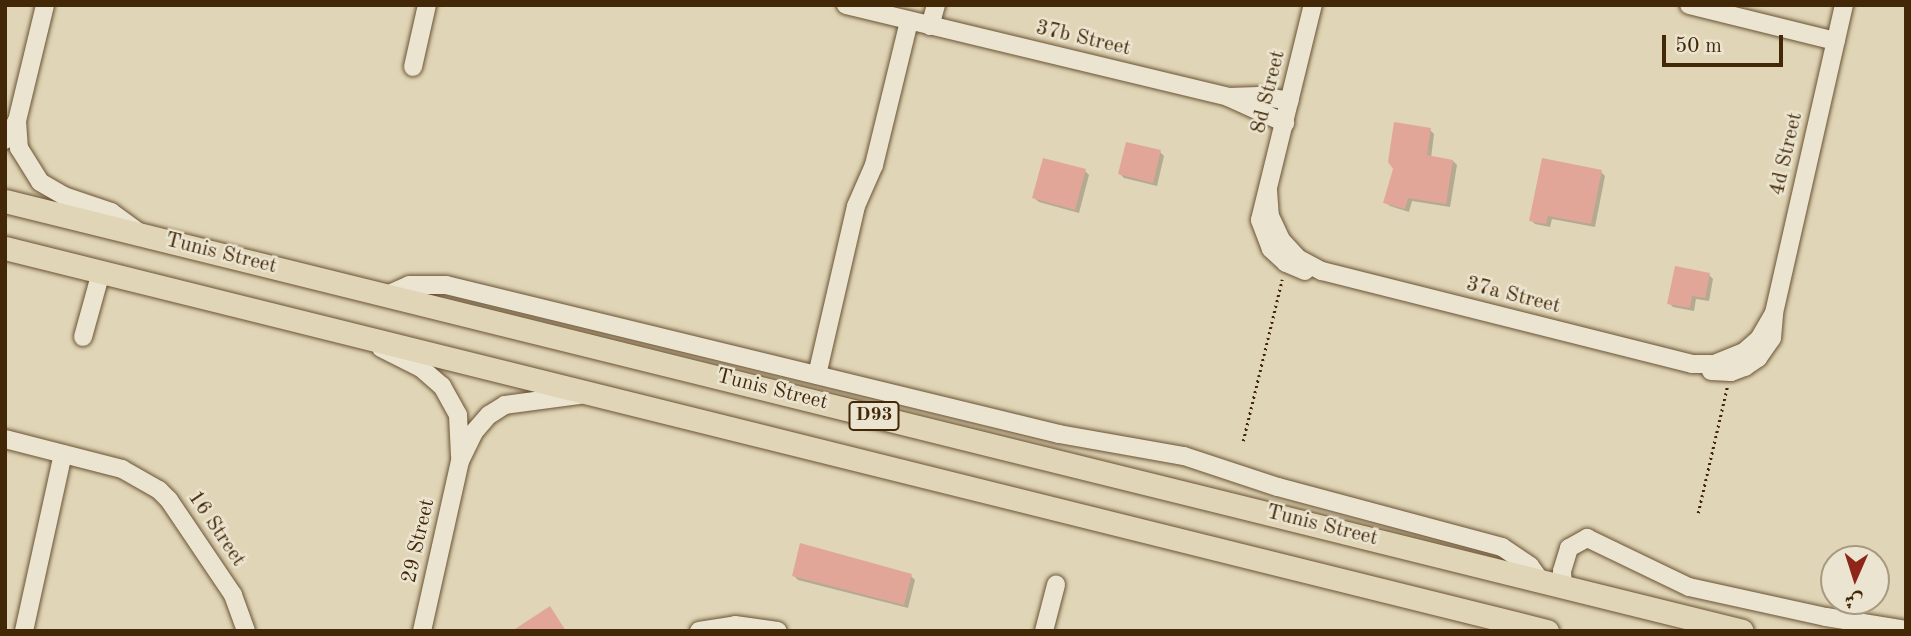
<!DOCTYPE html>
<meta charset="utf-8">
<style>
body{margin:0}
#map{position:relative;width:1911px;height:636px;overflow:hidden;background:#e0d5b6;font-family:"Old Standard TT",Amiri,serif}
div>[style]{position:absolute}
.shadow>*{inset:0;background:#0003}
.building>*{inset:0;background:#e2a699}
.path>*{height:2.5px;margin-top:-1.25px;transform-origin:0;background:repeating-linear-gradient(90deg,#432808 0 2px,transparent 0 5.5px)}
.roads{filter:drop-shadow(0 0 2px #6a5334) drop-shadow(0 0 2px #6a5334)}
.minor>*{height:18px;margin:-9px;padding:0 9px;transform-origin:9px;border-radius:9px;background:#ebe4d0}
.major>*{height:23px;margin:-11.5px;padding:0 11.5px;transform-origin:11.5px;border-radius:11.5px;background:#e0d5b6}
span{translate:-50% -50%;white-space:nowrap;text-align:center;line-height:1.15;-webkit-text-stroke:5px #ebe4d0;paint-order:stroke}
.shield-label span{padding:2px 5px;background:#ebe4d0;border:2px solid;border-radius:5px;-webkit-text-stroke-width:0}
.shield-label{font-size:19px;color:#432808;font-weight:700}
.street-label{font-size:21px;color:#432808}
.frame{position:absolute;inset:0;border:7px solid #432808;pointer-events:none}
.north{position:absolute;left:1820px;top:545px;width:70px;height:70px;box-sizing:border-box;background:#ebe4d0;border:2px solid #a89980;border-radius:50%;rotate:183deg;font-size:19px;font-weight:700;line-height:28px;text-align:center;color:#432808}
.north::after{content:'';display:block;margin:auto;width:24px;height:32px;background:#8f2418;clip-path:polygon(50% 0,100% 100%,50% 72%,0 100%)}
.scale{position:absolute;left:1662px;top:35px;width:121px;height:32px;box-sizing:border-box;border:4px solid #432808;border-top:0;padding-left:9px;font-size:21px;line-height:24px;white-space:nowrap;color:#432808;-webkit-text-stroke:5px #ebe4d0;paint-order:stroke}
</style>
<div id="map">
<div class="shadow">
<i style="clip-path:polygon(1430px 130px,1434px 134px,1431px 158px,1453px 161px,1457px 165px,1450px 207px,1412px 201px,1409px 212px,1390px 206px,1385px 202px)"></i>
<i style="clip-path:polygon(1160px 152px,1164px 156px,1157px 186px,1124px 178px,1120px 174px)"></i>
<i style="clip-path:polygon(1085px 171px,1089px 175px,1079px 213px,1039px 202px,1034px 198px)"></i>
<i style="clip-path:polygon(1601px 172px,1605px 176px,1595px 227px,1552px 219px,1550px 227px,1535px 224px,1531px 220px)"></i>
<i style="clip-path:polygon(1709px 275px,1713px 279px,1709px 301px,1696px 299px,1694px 311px,1673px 307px,1669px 303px)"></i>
<i style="clip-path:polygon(794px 576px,911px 576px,915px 580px,908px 608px,798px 580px)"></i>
</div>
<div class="building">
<i style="clip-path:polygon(1394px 122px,1431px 128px,1427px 155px,1453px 160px,1446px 204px,1408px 198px,1405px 209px,1383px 203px,1393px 169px,1388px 162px)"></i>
<i style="clip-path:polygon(1126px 142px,1161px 150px,1153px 183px,1118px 174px)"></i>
<i style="clip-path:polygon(1043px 158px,1086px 169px,1075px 210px,1032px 198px)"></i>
<i style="clip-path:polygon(1542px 158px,1602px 170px,1591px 224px,1548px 216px,1546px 224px,1529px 221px)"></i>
<i style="clip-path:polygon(1675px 266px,1710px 273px,1705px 298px,1692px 296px,1690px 308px,1667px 304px)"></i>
<i style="clip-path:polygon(800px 543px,912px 574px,904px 605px,792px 576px)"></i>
<i style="clip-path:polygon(550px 606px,566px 631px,512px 631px)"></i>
</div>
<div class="path">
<i style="left:1243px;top:441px;width:166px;rotate:-76.4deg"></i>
<i style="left:1698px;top:513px;width:129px;rotate:-77deg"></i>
</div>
<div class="roads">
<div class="minor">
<i style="left:846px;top:5px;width:393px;rotate:13.5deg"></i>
<i style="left:1228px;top:97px;width:63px;rotate:24.5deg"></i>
<i style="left:1689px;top:5px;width:151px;rotate:13.8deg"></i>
<i style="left:930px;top:26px;width:22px;rotate:-74deg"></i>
<i style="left:413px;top:67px;width:64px;rotate:-77.3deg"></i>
<i style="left:1228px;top:97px;width:31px;rotate:-2deg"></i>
<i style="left:1259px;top:96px;width:31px;rotate:9deg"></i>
<i style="left:17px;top:121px;width:27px;rotate:86deg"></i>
<i style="left:19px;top:148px;width:40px;rotate:58deg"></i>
<i style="left:40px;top:182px;width:28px;rotate:30deg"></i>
<i style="left:64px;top:196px;width:50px;rotate:18.8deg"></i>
<i style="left:111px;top:212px;width:34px;rotate:36deg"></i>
<i style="left:5px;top:140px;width:22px;rotate:-58deg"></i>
<i style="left:17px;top:121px;width:119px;rotate:-76.4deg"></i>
<i style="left:1268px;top:190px;width:26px;rotate:86deg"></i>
<i style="left:1270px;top:216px;width:26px;rotate:65deg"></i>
<i style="left:1281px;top:240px;width:26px;rotate:47deg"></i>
<i style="left:1299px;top:259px;width:26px;rotate:28deg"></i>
<i style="left:1322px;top:271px;width:382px;rotate:14.1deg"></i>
<i style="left:1692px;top:364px;width:22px"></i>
<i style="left:1714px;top:364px;width:32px;rotate:-22deg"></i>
<i style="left:1744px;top:352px;width:20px;rotate:-41deg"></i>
<i style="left:1759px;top:339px;width:30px;rotate:-60deg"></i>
<i style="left:1305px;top:271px;width:21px;rotate:-157deg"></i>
<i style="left:1286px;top:263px;width:21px;rotate:-137deg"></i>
<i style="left:1271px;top:249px;width:31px;rotate:-111deg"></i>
<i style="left:1260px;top:220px;width:221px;rotate:-76.2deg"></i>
<i style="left:387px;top:295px;width:24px;rotate:-24deg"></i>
<i style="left:409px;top:285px;width:37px"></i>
<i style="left:446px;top:285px;width:631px;rotate:13.66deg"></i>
<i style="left:1059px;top:434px;width:127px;rotate:10deg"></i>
<i style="left:1184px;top:456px;width:99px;rotate:18.3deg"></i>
<i style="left:1278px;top:487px;width:232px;rotate:15deg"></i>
<i style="left:1502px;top:547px;width:34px;rotate:34deg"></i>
<i style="left:1530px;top:566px;width:17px;rotate:54deg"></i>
<i style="left:83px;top:337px;width:67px;rotate:-74.5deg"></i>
<i style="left:381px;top:348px;width:45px;rotate:26.6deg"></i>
<i style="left:421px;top:368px;width:28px;rotate:41deg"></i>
<i style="left:442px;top:386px;width:33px;rotate:61deg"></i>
<i style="left:458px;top:415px;width:41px;rotate:87.2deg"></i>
<i style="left:1711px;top:371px;width:20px;rotate:3deg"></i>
<i style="left:1731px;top:372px;width:15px;rotate:-20deg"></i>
<i style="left:1745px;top:367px;width:16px;rotate:-35deg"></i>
<i style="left:1758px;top:358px;width:24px;rotate:-55deg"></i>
<i style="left:1772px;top:338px;width:25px;rotate:-85deg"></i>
<i style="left:1774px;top:313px;width:316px;rotate:-77.2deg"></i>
<i style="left:817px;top:375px;width:173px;rotate:-77deg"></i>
<i style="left:856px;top:206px;width:45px;rotate:-66.3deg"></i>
<i style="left:874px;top:165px;width:148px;rotate:-76.3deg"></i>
<i style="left:5px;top:439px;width:121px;rotate:14.4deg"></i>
<i style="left:122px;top:469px;width:43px;rotate:29.6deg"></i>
<i style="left:159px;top:490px;width:14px;rotate:45deg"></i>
<i style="left:169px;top:500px;width:115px;rotate:56deg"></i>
<i style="left:233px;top:595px;width:38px;rotate:70deg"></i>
<i style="left:1563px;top:586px;width:15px;rotate:-94deg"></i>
<i style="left:1562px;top:571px;width:24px;rotate:-73deg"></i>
<i style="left:1569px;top:548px;width:21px;rotate:-29deg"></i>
<i style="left:1587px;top:538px;width:113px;rotate:25.7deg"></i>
<i style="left:1689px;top:587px;width:140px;rotate:12.4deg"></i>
<i style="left:1826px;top:617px;width:81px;rotate:9.2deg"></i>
<i style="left:24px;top:631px;width:181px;rotate:-77.6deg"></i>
<i style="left:422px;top:631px;width:174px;rotate:-77.4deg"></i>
<i style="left:460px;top:461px;width:32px;rotate:-64deg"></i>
<i style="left:474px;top:432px;width:23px;rotate:-49deg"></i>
<i style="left:489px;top:415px;width:19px;rotate:-32deg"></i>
<i style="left:505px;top:405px;width:75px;rotate:-7.7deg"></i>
<i style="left:699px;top:631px;width:36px;rotate:-9deg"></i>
<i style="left:735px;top:625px;width:43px;rotate:7.9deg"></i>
<i style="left:1044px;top:631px;width:48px;rotate:-75.4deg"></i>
</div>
<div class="major">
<i style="left:5px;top:201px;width:1789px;rotate:13.9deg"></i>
<i style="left:5px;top:248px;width:1589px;rotate:13.95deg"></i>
</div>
</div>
<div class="shield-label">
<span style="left:874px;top:416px">D93</span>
</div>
<div class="street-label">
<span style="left:1083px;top:39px;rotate:13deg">37b Street</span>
<span style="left:1269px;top:92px;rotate:-76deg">8d Street</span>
<span style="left:1787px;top:154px;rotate:-77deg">4d Street</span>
<span style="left:221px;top:254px;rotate:14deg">Tunis Street</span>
<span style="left:1513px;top:296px;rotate:14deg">37a Street</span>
<span style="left:772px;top:390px;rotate:14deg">Tunis Street</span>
<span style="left:1322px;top:526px;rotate:14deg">Tunis Street</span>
<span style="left:216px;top:529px;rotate:56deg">16 Street</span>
<span style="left:419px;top:541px;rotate:-77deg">29 Street</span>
</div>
<div class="frame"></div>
<div class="north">ش</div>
<div class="scale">50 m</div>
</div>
